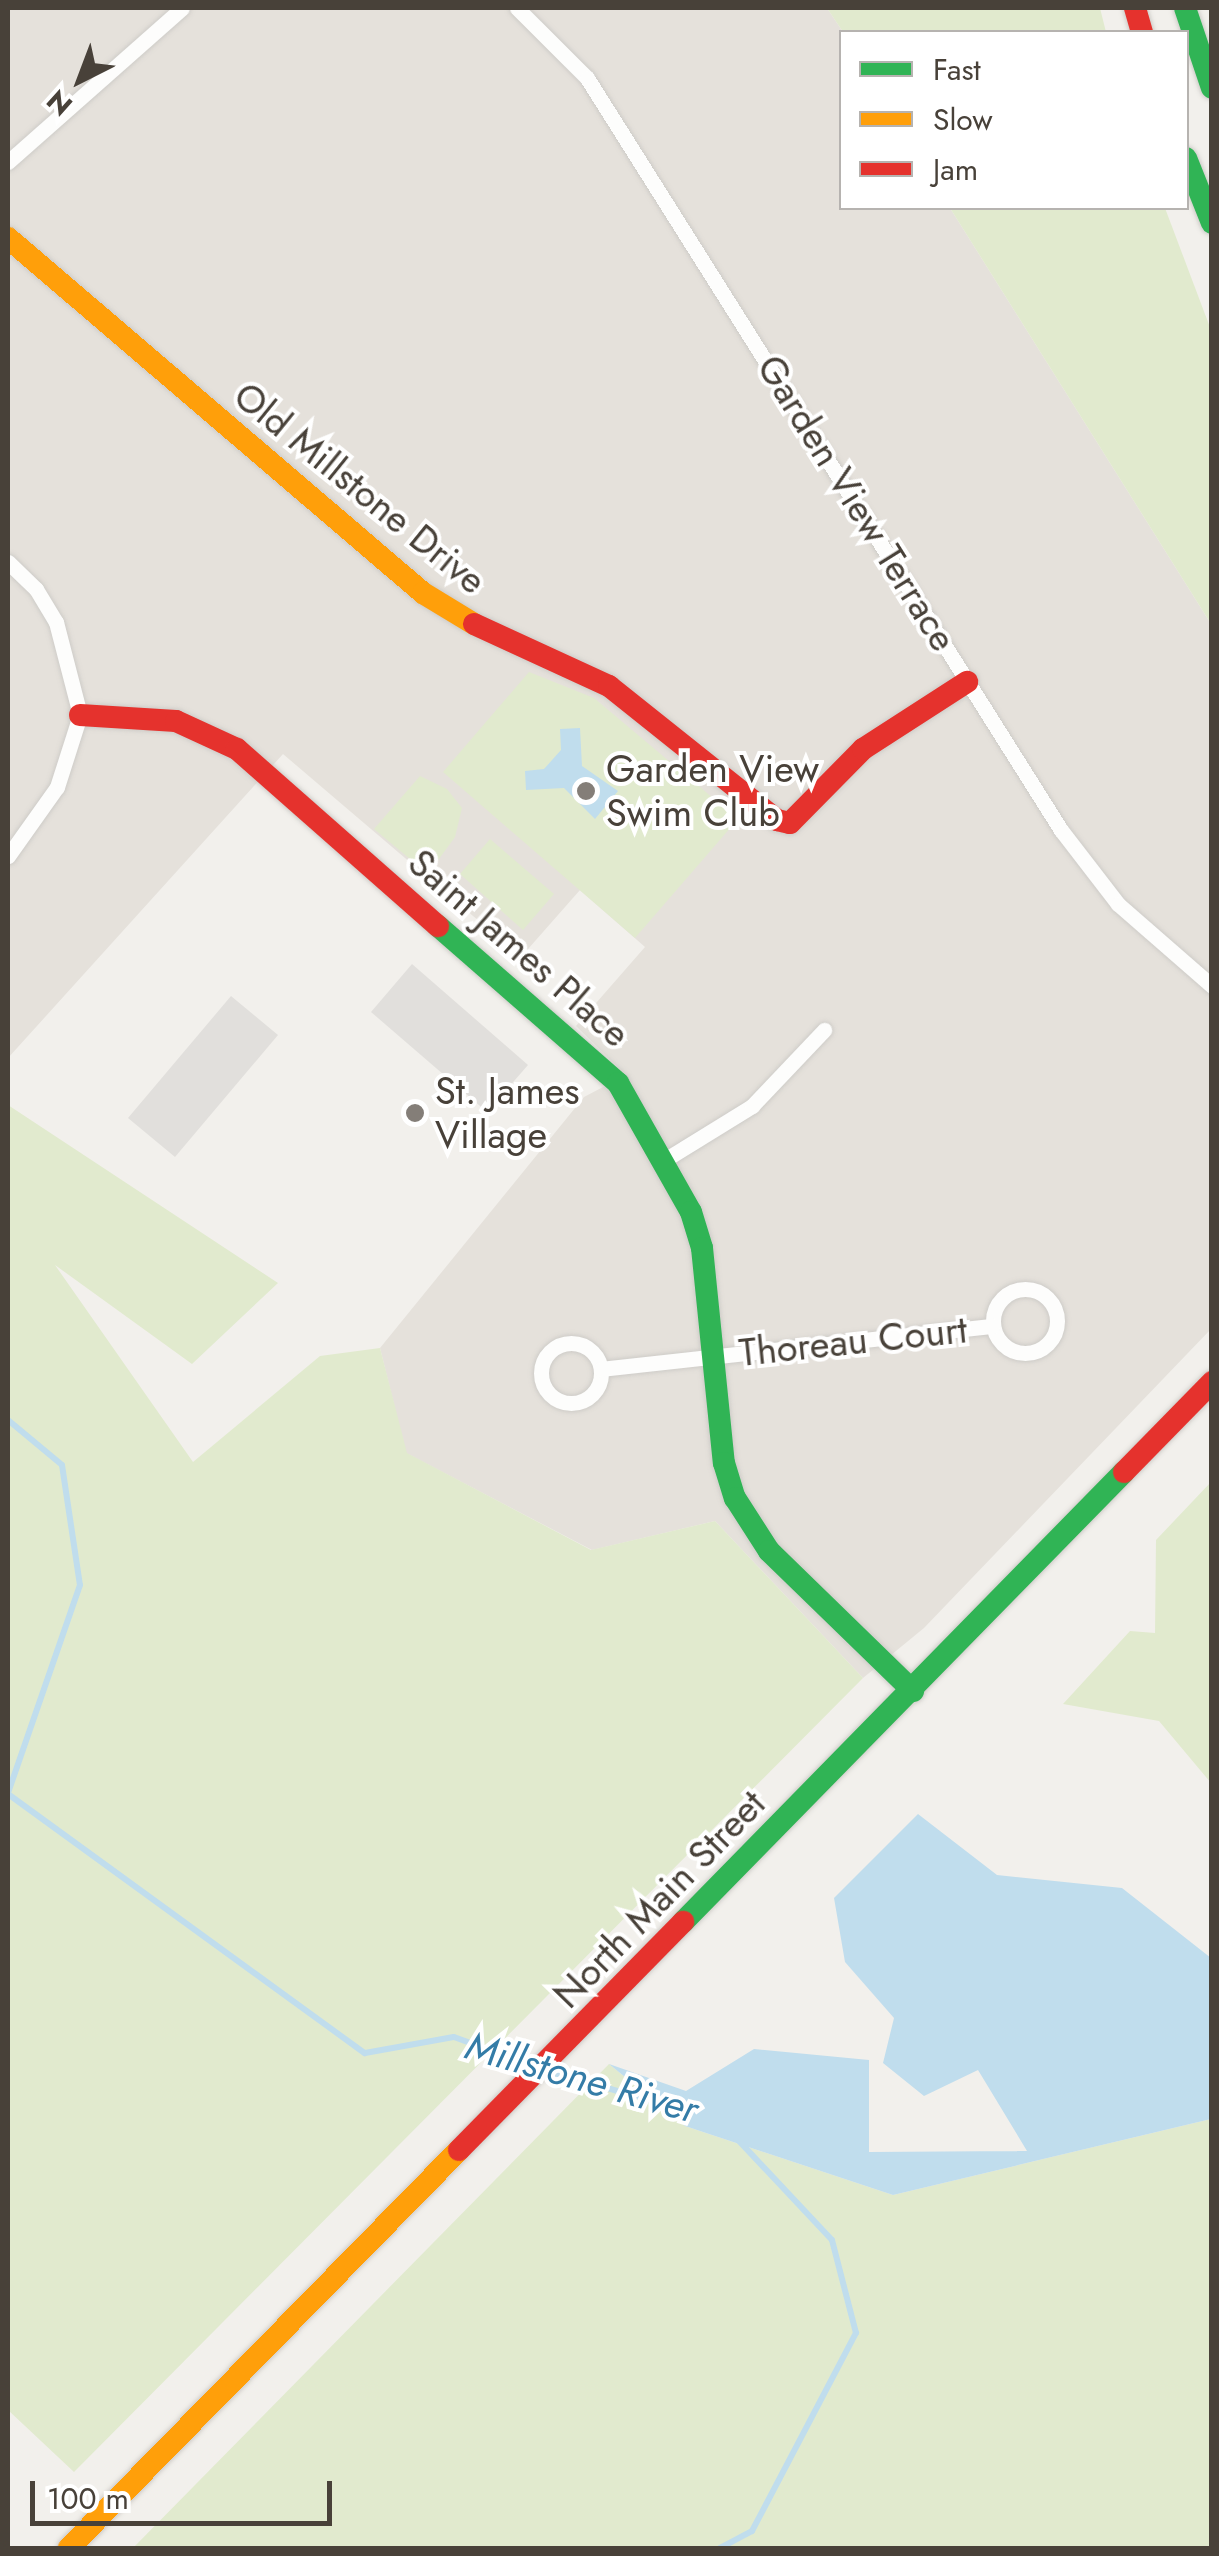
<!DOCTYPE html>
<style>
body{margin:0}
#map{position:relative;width:1219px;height:2556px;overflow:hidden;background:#f2f0ec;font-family:Jost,sans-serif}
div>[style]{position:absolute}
.residential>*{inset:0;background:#e5e1db}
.green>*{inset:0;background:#e1eace}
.parking>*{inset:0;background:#e1dfdc}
.water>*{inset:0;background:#c0dded}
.stream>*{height:6px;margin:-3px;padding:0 3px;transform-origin:3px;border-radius:3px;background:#c0dded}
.roads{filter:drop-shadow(0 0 2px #ceccc8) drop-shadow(0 0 2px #ceccc8)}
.street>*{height:15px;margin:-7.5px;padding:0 7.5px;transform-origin:7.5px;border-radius:7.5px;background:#fdfdfc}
.street>.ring{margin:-7.5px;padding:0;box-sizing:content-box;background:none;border:15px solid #fdfdfc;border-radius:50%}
.fast>*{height:22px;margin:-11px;padding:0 11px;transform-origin:11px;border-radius:11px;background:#30b455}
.slow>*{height:22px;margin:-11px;padding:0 11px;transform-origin:11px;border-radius:11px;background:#ff9f0a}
.jam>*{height:22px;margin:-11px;padding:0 11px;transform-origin:11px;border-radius:11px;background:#e5322d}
.dots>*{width:28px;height:28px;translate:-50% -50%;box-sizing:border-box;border:5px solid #fff;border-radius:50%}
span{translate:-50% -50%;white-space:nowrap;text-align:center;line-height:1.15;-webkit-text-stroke:8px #fff;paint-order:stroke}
.street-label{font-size:38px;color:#484139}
.poi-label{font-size:38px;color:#484139}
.left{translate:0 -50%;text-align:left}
.water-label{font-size:40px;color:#347ca7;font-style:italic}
.frame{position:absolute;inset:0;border:10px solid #484139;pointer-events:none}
.legend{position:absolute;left:839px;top:30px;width:350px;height:180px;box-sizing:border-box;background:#fff;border:2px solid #b6b3b0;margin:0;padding:12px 18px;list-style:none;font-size:30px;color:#484139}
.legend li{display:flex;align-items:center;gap:20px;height:50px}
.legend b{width:50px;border:2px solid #b6b3b0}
.north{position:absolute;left:30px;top:30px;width:100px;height:100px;-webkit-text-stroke:8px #fff;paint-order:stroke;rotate:222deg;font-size:28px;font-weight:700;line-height:40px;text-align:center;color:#484139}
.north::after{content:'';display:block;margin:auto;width:35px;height:45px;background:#484139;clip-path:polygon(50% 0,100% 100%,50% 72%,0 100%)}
.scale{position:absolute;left:30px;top:2481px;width:302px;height:45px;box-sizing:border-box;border:5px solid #484139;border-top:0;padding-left:12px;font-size:30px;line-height:35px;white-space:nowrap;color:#484139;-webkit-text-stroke:8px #fff;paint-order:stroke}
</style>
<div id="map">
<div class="residential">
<i style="clip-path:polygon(8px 8px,827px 8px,843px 32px,842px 208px,950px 208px,1211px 624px,1211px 1329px,924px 1628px,863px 1678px,715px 1521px,592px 1550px,406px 1453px,380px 1348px,584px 1097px,626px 1075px,576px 1026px,645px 947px,580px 890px,521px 957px,283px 754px,8px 1058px)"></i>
</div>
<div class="green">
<i style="clip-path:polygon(827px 8px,1100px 8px,1106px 32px,843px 32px)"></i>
<i style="clip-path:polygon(950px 208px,1165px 208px,1211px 330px,1211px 624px)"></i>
<i style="clip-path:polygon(529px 672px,594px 698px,738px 819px,635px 938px,443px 772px)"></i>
<i style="clip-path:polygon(420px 776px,447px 789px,462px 808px,455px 837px,428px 874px,374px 829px)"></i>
<i style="clip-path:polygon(490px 839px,554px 894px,523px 930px,460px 874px)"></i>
<i style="clip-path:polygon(8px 1105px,278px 1283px,192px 1364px,55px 1265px,193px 1462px,320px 1356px,380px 1348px,407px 1453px,591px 1550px,715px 1521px,863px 1678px,74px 2472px,8px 2410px)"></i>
<i style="clip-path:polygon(1211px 1482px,1211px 1783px,1159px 1721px,1063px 1704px,1130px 1631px,1155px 1633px,1156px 1540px)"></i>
<i style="clip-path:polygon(609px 2064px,685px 2126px,893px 2195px,1211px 2119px,1211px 2548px,133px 2548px)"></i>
</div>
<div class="parking">
<i style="clip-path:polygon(412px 964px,528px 1065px,487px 1112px,371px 1012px)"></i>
<i style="clip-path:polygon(231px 996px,278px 1035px,175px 1157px,128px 1118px)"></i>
</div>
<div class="water">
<i style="clip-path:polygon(580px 728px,582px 766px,618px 791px,595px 819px,564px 788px,526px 790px,525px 771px,544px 769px,561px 750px,560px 729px)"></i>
<i style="clip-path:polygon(918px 1814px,997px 1875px,1122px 1888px,1211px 1958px,1211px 2119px,893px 2195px,685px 2126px,609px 2064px,686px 2091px,754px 2049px,869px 2060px,869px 2152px,1027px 2151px,978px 2070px,924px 2096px,883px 2063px,894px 2018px,845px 1962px,834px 1898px)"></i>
</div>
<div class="stream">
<i style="left:8px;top:1420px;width:70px;rotate:39.8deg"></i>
<i style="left:62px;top:1465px;width:121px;rotate:81.5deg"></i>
<i style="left:80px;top:1585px;width:220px;rotate:109.1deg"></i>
<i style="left:8px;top:1794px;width:441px;rotate:36deg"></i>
<i style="left:365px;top:2053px;width:90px;rotate:-10.2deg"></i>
<i style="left:454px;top:2037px;width:87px;rotate:20.1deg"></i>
<i style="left:547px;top:2071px;width:117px;rotate:15.8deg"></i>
<i style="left:720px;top:2548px;width:36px;rotate:-28deg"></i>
<i style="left:752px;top:2531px;width:224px;rotate:-62.3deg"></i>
<i style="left:856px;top:2333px;width:96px;rotate:-104.5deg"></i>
<i style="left:832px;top:2240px;width:139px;rotate:-133.2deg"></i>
</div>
<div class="roads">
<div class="street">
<i style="left:517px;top:8px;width:99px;rotate:45deg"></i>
<i style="left:587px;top:78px;width:889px;rotate:57.78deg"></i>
<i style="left:1061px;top:830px;width:93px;rotate:52.4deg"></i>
<i style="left:1118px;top:904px;width:125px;rotate:41.1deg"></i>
<i style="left:8px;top:162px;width:232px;rotate:-41.5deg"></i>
<i style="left:8px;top:562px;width:39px;rotate:44deg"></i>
<i style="left:36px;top:589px;width:39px;rotate:59deg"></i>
<i style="left:56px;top:622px;width:96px;rotate:75.5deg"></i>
<i style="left:80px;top:715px;width:76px;rotate:107.7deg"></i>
<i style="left:57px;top:787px;width:85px;rotate:125.4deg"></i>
<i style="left:663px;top:1161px;width:105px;rotate:-31.7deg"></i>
<i style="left:752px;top:1106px;width:105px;rotate:-46.5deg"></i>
<i class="ring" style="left:993px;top:1289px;width:49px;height:49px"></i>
<i class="ring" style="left:541px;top:1343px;width:45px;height:45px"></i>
<i style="left:601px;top:1369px;width:394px;rotate:-6.3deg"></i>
</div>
<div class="fast">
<i style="left:1185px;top:8px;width:84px;rotate:71.4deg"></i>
<i style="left:1186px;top:158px;width:70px;rotate:68.2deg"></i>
<i style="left:438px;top:926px;width:239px;rotate:41.1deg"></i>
<i style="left:618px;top:1083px;width:148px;rotate:60.5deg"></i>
<i style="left:691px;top:1212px;width:38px;rotate:73deg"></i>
<i style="left:702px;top:1248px;width:216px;rotate:84.2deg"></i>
<i style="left:724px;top:1463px;width:37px;rotate:73deg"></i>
<i style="left:735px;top:1498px;width:63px;rotate:57.3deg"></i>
<i style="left:769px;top:1551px;width:201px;rotate:44.2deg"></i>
<i style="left:683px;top:1922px;width:630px;rotate:-45.58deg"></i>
</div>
<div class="slow">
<i style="left:8px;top:238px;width:546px;rotate:40.54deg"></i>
<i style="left:423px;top:593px;width:60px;rotate:31.3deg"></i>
<i style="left:69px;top:2548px;width:557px;rotate:-45.58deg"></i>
</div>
<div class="jam">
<i style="left:1135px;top:8px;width:25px;rotate:74deg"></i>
<i style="left:474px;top:624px;width:149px;rotate:24.7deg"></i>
<i style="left:609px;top:686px;width:215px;rotate:38.6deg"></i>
<i style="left:777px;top:820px;width:13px;rotate:13deg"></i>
<i style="left:790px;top:823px;width:104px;rotate:-45.4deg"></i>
<i style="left:863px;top:749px;width:124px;rotate:-32.8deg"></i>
<i style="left:80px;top:715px;width:96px;rotate:3.6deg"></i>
<i style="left:176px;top:721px;width:67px;rotate:24.7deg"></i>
<i style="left:237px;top:749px;width:268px;rotate:41.4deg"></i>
<i style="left:1124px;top:1472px;width:126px;rotate:-45.6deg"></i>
<i style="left:459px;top:2150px;width:320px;rotate:-45.5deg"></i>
</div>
</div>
<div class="dots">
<i style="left:586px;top:791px;background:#847e78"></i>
<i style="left:415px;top:1113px;background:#847e78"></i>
</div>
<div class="street-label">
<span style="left:360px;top:488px;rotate:39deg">Old Millstone Drive</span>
<span style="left:857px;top:503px;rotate:58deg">Garden View Terrace</span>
<span style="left:519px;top:948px;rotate:41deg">Saint James Place</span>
<span style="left:853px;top:1341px;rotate:-6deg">Thoreau Court</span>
<span style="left:659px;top:1899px;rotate:-46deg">North Main Street</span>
</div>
<div class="poi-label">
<span class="left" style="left:606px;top:791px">Garden View<br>Swim Club</span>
<span class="left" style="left:435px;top:1113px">St. James<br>Village</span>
</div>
<div class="water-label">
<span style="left:582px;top:2077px;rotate:16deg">Millstone River</span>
</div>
<div class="frame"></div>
<ul class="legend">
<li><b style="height:12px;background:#30b455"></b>Fast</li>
<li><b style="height:12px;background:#ff9f0a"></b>Slow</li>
<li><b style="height:12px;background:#e5322d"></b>Jam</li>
</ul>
<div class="north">N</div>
<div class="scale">100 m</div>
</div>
